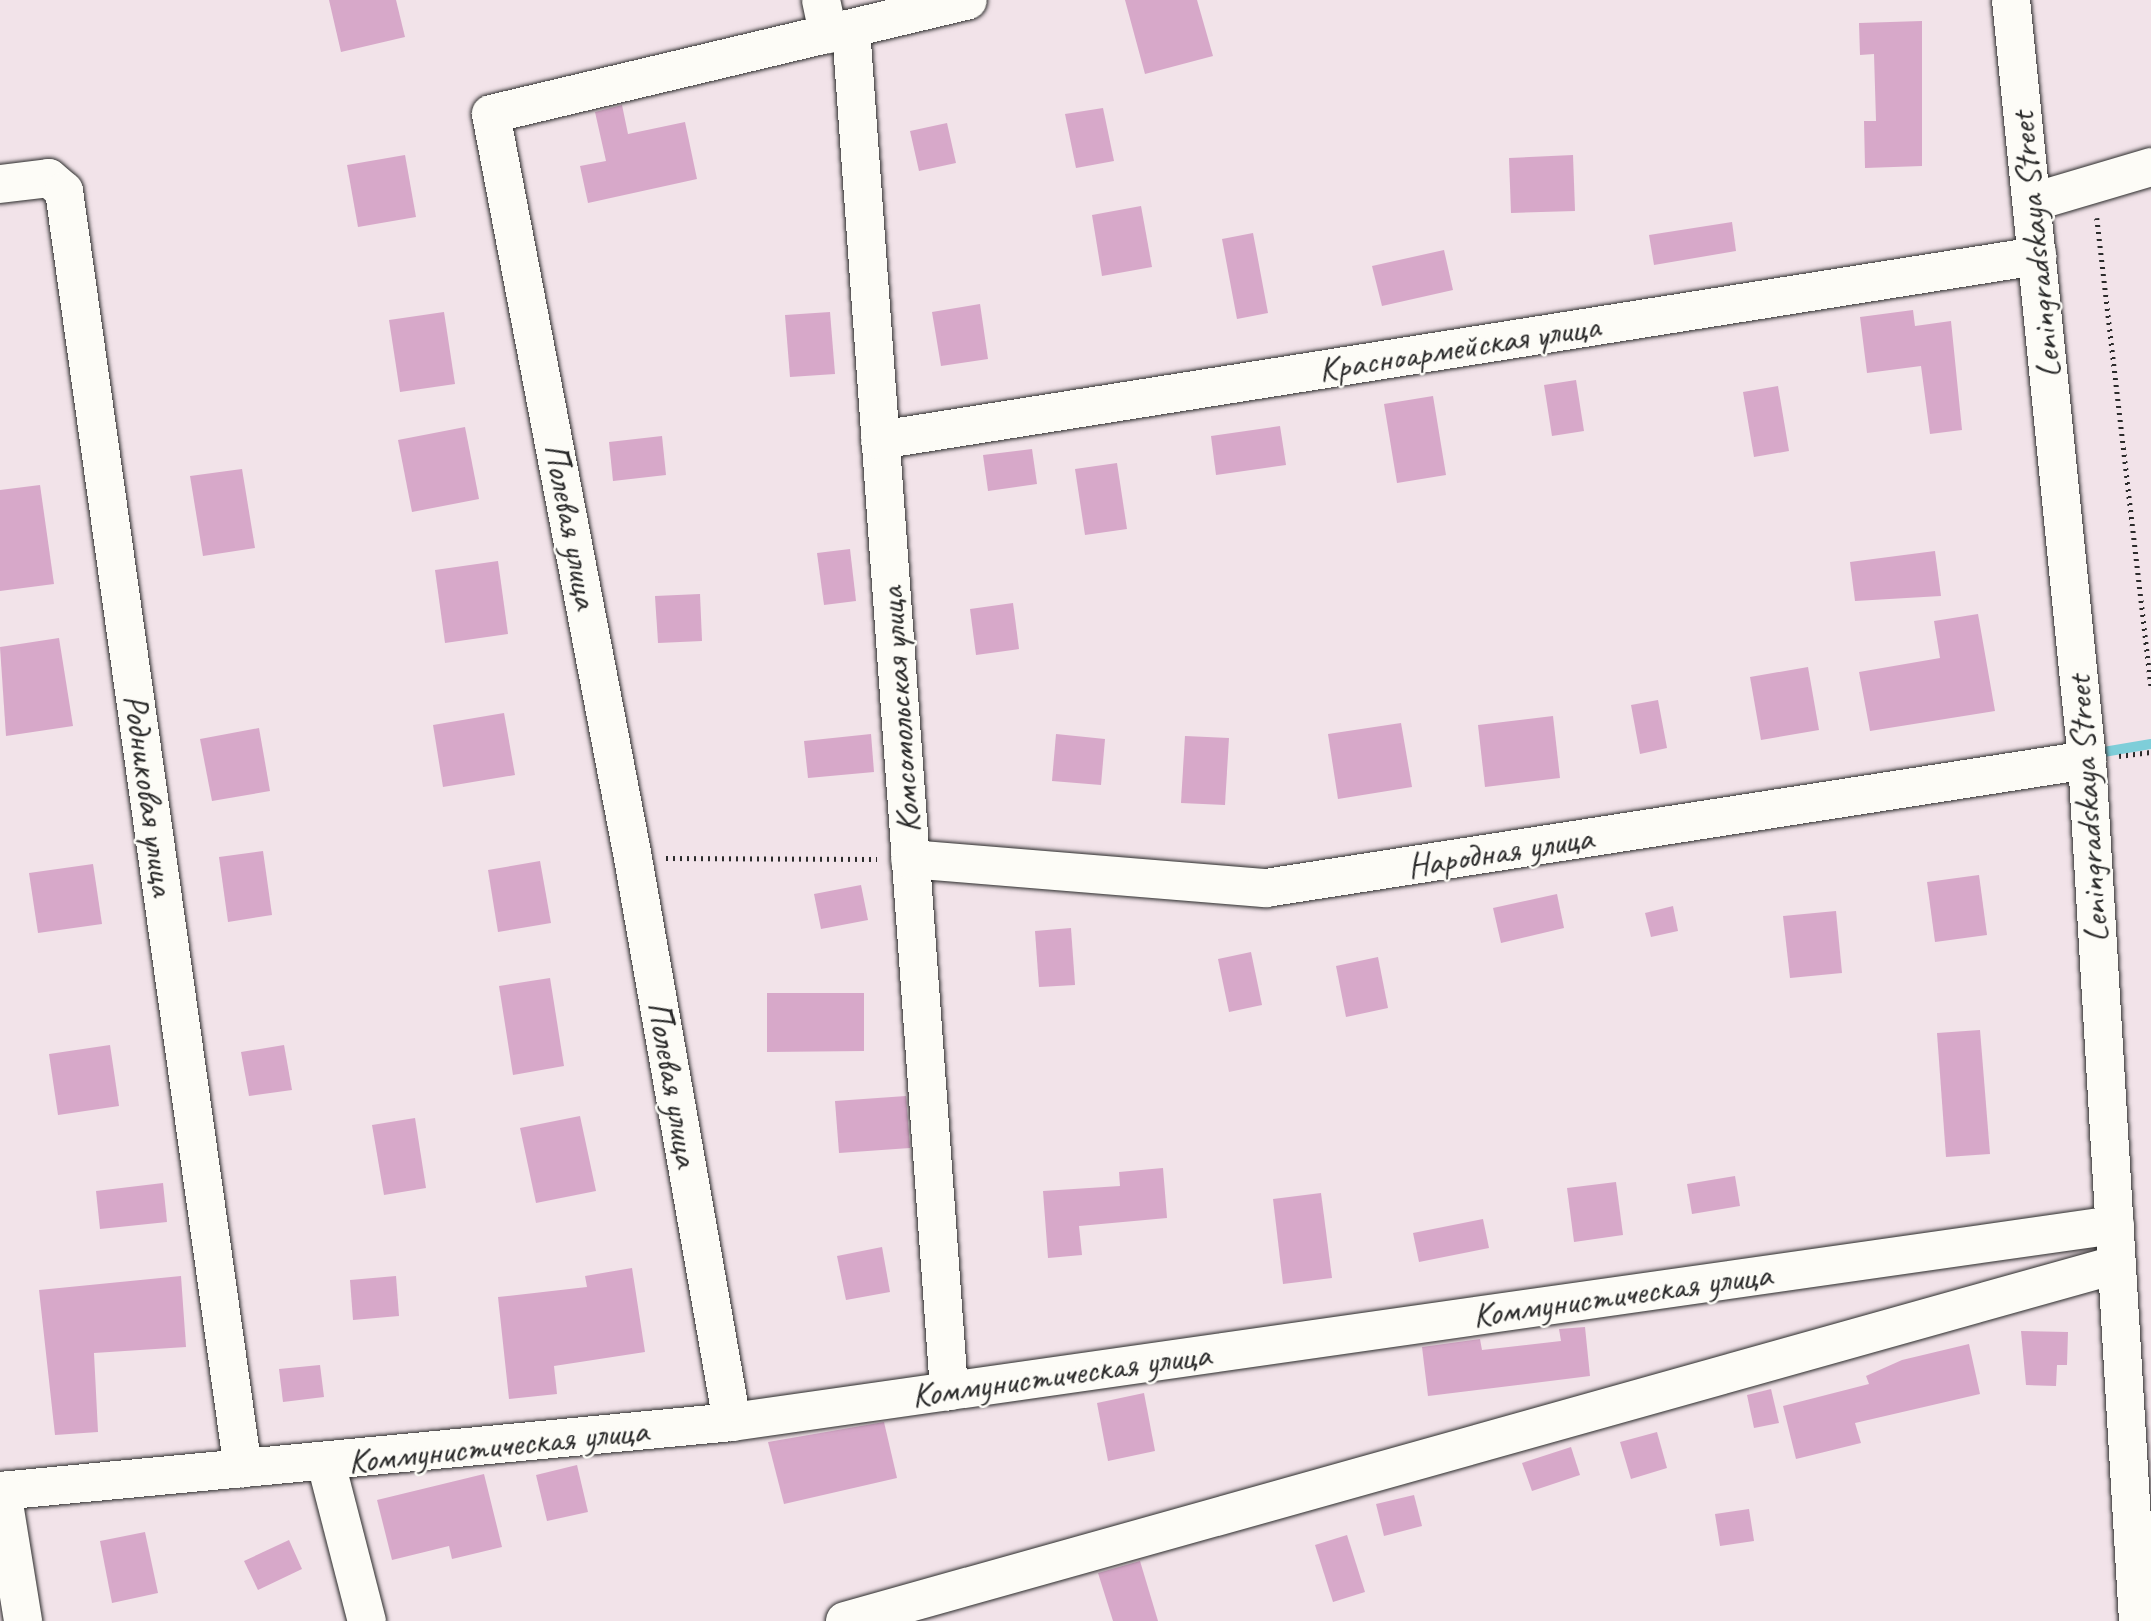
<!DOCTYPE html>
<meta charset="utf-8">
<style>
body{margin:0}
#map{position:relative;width:2151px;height:1621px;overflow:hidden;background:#f2e3e9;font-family:Caveat,sans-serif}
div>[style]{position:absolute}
.stream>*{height:10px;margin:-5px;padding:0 5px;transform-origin:5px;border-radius:5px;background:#7eced9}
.building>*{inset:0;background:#d7a8c9}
.path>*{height:4.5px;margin-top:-2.25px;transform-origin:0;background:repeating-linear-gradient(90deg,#2b2b2b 0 2px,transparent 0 7px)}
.roads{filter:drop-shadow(0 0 2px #2b2b2b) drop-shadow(0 0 2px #2b2b2b)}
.minor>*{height:38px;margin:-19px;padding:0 19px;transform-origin:19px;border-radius:19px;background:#fdfcf7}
span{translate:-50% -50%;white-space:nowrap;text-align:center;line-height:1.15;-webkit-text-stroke:5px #fdfcf7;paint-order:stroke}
.street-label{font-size:35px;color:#2b2b2b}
</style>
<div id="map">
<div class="stream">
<i style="left:2092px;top:754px;width:60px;rotate:-9.6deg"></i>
</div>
<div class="building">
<i style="clip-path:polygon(329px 0,396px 0,405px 37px,341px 52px)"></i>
<i style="clip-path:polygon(1125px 0,1197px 0,1213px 56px,1145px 74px)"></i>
<i style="clip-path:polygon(1922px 21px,1922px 166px,1865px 168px,1864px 121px,1876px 121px,1874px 54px,1860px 55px,1859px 23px)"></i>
<i style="clip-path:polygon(622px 105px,628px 134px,685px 122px,697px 179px,588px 203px,580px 166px,606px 161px,595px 112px)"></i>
<i style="clip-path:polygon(1103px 108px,1114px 161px,1076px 168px,1065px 114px)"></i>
<i style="clip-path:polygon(947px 123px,956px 163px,919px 171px,910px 131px)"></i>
<i style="clip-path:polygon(405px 155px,416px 217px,358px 227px,347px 165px)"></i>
<i style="clip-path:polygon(1573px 155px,1575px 211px,1511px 213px,1509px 158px)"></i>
<i style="clip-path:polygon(1141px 206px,1152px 267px,1102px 276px,1092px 215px)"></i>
<i style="clip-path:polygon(1732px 222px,1736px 251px,1654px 265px,1649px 235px)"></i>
<i style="clip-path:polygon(1253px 233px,1268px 313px,1237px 319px,1222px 239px)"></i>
<i style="clip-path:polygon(1444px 250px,1453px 290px,1382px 306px,1372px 266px)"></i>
<i style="clip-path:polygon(980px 304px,988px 359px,941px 366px,932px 312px)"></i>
<i style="clip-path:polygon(1913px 310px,1915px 326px,1951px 321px,1962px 430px,1930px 434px,1921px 366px,1867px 373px,1860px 317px)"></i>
<i style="clip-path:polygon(444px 312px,455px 384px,400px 392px,389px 320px)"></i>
<i style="clip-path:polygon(830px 312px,835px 374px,790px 377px,785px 315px)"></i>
<i style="clip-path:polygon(1576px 380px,1584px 431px,1552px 436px,1544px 385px)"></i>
<i style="clip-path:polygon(1778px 386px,1789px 451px,1754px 457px,1743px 392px)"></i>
<i style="clip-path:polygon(1433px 396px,1446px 475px,1397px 483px,1384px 404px)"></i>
<i style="clip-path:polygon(1280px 426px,1286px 465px,1216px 475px,1211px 436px)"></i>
<i style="clip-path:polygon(465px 427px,479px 499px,412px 512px,398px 440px)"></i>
<i style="clip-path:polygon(662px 436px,666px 475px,613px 481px,609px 442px)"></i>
<i style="clip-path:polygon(1032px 449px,1037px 484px,988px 491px,983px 455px)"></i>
<i style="clip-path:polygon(1117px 463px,1127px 529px,1085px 535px,1075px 469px)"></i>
<i style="clip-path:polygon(242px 469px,255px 548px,203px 556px,190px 476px)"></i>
<i style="clip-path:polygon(40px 485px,54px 584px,0 591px,0 490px)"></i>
<i style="clip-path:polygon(850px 549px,856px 601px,824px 605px,817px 553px)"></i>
<i style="clip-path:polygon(1935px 551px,1941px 596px,1855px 601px,1850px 562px)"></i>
<i style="clip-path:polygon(498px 561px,508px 634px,445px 643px,435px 570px)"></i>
<i style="clip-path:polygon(700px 594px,702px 641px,658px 643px,655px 596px)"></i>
<i style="clip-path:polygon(1013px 603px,1019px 649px,976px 655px,970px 609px)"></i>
<i style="clip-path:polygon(1978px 614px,1995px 711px,1870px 731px,1859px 672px,1940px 658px,1934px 621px)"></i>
<i style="clip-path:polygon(59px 638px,73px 726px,6px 736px,0 647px)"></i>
<i style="clip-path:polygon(1808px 667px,1819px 730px,1761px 740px,1750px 677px)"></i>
<i style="clip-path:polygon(1658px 700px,1667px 748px,1640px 754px,1631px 705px)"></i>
<i style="clip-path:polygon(504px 713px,515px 775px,443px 787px,433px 725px)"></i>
<i style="clip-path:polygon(1553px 716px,1560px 778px,1485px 787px,1478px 725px)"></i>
<i style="clip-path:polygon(1401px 723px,1412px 787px,1338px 799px,1328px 734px)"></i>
<i style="clip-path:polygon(259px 728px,270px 791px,212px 801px,200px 739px)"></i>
<i style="clip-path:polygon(871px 734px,874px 772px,808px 778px,804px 741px)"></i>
<i style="clip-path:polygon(1056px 734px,1105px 739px,1101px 785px,1052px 781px)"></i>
<i style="clip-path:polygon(1185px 736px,1229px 738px,1225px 805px,1181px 803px)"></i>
<i style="clip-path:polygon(263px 851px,272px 915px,228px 922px,219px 857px)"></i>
<i style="clip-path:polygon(540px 861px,551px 923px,498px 932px,488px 870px)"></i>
<i style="clip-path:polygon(93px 864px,102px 924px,38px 933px,29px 873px)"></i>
<i style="clip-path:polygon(1979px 875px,1987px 935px,1935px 942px,1927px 882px)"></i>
<i style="clip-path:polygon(861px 885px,868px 920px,821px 929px,814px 894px)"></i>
<i style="clip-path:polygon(1557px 894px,1564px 928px,1501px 943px,1493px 908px)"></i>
<i style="clip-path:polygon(1673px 906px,1678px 931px,1651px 937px,1645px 913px)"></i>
<i style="clip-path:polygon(1836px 911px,1842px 973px,1790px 978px,1783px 916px)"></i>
<i style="clip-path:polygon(1071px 928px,1075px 985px,1039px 987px,1035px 931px)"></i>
<i style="clip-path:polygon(1251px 952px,1262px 1005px,1229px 1012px,1218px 959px)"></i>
<i style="clip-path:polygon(1378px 957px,1388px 1008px,1346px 1017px,1336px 966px)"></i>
<i style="clip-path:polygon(550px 978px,564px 1066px,513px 1075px,499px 986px)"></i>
<i style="clip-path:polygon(767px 993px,864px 993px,864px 1051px,767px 1052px)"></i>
<i style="clip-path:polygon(1980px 1030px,1990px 1154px,1946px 1157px,1937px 1033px)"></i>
<i style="clip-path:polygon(110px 1045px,119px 1106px,58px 1115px,49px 1054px)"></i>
<i style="clip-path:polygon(284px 1045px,292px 1090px,249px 1096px,241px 1052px)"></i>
<i style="clip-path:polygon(906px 1096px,910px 1148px,839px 1153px,835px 1101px)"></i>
<i style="clip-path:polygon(580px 1116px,596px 1191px,536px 1203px,520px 1128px)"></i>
<i style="clip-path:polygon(415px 1118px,426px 1188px,384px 1195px,372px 1125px)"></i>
<i style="clip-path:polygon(1163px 1168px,1167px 1218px,1079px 1226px,1082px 1255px,1048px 1258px,1043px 1191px,1120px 1186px,1119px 1172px)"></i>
<i style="clip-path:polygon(1735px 1176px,1740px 1206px,1692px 1214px,1687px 1184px)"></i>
<i style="clip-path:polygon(1616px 1182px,1623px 1235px,1574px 1242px,1567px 1188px)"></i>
<i style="clip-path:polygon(163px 1183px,167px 1222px,100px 1229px,96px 1191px)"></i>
<i style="clip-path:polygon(1321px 1193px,1332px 1278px,1283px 1284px,1273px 1199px)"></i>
<i style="clip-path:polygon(1483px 1219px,1489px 1248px,1419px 1262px,1413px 1233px)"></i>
<i style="clip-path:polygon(882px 1247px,890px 1292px,846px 1300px,837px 1256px)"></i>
<i style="clip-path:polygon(632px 1268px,645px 1352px,554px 1366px,557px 1394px,509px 1399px,498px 1297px,587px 1287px,585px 1276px)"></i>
<i style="clip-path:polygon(181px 1276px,186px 1347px,94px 1353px,98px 1432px,55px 1435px,39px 1290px)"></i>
<i style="clip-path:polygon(396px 1276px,399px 1316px,353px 1320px,350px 1280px)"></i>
<i style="clip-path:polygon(1585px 1327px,1590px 1376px,1428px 1396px,1422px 1347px,1480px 1339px,1482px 1350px,1561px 1341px,1559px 1329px)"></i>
<i style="clip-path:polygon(2021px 1331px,2068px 1332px,2067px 1365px,2057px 1365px,2056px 1386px,2026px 1385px)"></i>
<i style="clip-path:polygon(1969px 1344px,1980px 1394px,1855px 1423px,1861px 1443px,1796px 1459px,1783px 1406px,1869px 1384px,1866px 1376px,1902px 1360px)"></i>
<i style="clip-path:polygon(320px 1365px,324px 1397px,283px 1402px,279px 1369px)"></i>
<i style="clip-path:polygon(1771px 1389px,1779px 1423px,1754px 1428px,1747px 1395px)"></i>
<i style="clip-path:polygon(1144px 1393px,1155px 1451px,1108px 1461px,1097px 1403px)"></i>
<i style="clip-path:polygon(884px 1422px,897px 1478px,784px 1504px,768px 1442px)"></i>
<i style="clip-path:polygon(1657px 1432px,1667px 1468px,1631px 1479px,1620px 1442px)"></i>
<i style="clip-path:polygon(1571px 1447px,1580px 1475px,1532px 1491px,1522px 1463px)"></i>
<i style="clip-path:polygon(577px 1465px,588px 1512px,547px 1521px,536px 1475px)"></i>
<i style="clip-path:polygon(484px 1474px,502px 1547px,452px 1559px,449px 1546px,392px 1560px,377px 1500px)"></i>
<i style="clip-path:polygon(1414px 1495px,1422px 1526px,1384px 1536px,1376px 1504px)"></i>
<i style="clip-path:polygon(1749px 1509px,1754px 1541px,1720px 1546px,1715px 1514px)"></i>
<i style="clip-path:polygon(145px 1532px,158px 1593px,112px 1603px,100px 1541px)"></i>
<i style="clip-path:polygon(1347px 1535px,1365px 1592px,1333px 1602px,1315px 1545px)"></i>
<i style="clip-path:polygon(289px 1540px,302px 1569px,258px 1590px,244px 1561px)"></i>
<i style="clip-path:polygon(1140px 1561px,1158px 1621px,1113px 1621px,1098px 1573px)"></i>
</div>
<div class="path">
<i style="left:2097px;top:218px;width:471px;rotate:83.4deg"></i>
<i style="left:2119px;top:756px;width:32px;rotate:-7deg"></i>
<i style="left:666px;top:858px;width:211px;rotate:0.3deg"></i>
</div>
<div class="roads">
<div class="minor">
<i style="left:821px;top:0;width:35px;rotate:78deg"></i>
<i style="left:2011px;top:0;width:764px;rotate:84.29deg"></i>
<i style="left:2087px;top:760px;width:863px;rotate:86.61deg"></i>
<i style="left:851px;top:29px;width:1366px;rotate:85.88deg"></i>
<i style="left:0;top:184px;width:49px;rotate:-7deg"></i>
<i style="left:49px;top:178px;width:20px;rotate:41deg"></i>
<i style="left:64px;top:191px;width:1290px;rotate:82.03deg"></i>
<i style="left:2033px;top:202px;width:123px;rotate:-16.5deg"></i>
<i style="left:880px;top:440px;width:1172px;rotate:-9.04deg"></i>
<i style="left:910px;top:859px;width:357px;rotate:4.7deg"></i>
<i style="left:1266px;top:888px;width:831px;rotate:-8.86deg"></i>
<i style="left:732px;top:1422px;width:573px;rotate:-99.96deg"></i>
<i style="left:633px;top:858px;width:757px;rotate:-100.81deg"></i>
<i style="left:491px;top:114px;width:490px;rotate:-13.4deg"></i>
<i style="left:326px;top:1463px;width:163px;rotate:75.5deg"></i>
<i style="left:0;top:1491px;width:735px;rotate:-5.38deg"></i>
<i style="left:732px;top:1422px;width:1397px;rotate:-8.11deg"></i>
<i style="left:2px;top:1491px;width:132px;rotate:80.8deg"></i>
<i style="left:845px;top:1621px;width:1319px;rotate:-15.66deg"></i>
</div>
</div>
<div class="street-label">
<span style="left:2036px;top:245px;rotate:-96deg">Leningradskaya Street</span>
<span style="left:1459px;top:348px;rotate:-9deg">Красноармейская улица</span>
<span style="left:571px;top:526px;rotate:79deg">Полевая улица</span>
<span style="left:900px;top:710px;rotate:-94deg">Комсомольская улица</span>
<span style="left:149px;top:795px;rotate:82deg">Родниковая улица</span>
<span style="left:2088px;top:809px;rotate:-94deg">Leningradskaya Street</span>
<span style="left:1500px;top:852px;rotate:-9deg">Народная улица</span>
<span style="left:673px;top:1084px;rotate:80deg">Полевая улица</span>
<span style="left:1622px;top:1295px;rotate:-8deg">Коммунистическая улица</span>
<span style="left:1061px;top:1375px;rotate:-8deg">Коммунистическая улица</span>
<span style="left:498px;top:1446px;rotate:-6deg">Коммунистическая улица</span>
</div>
</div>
